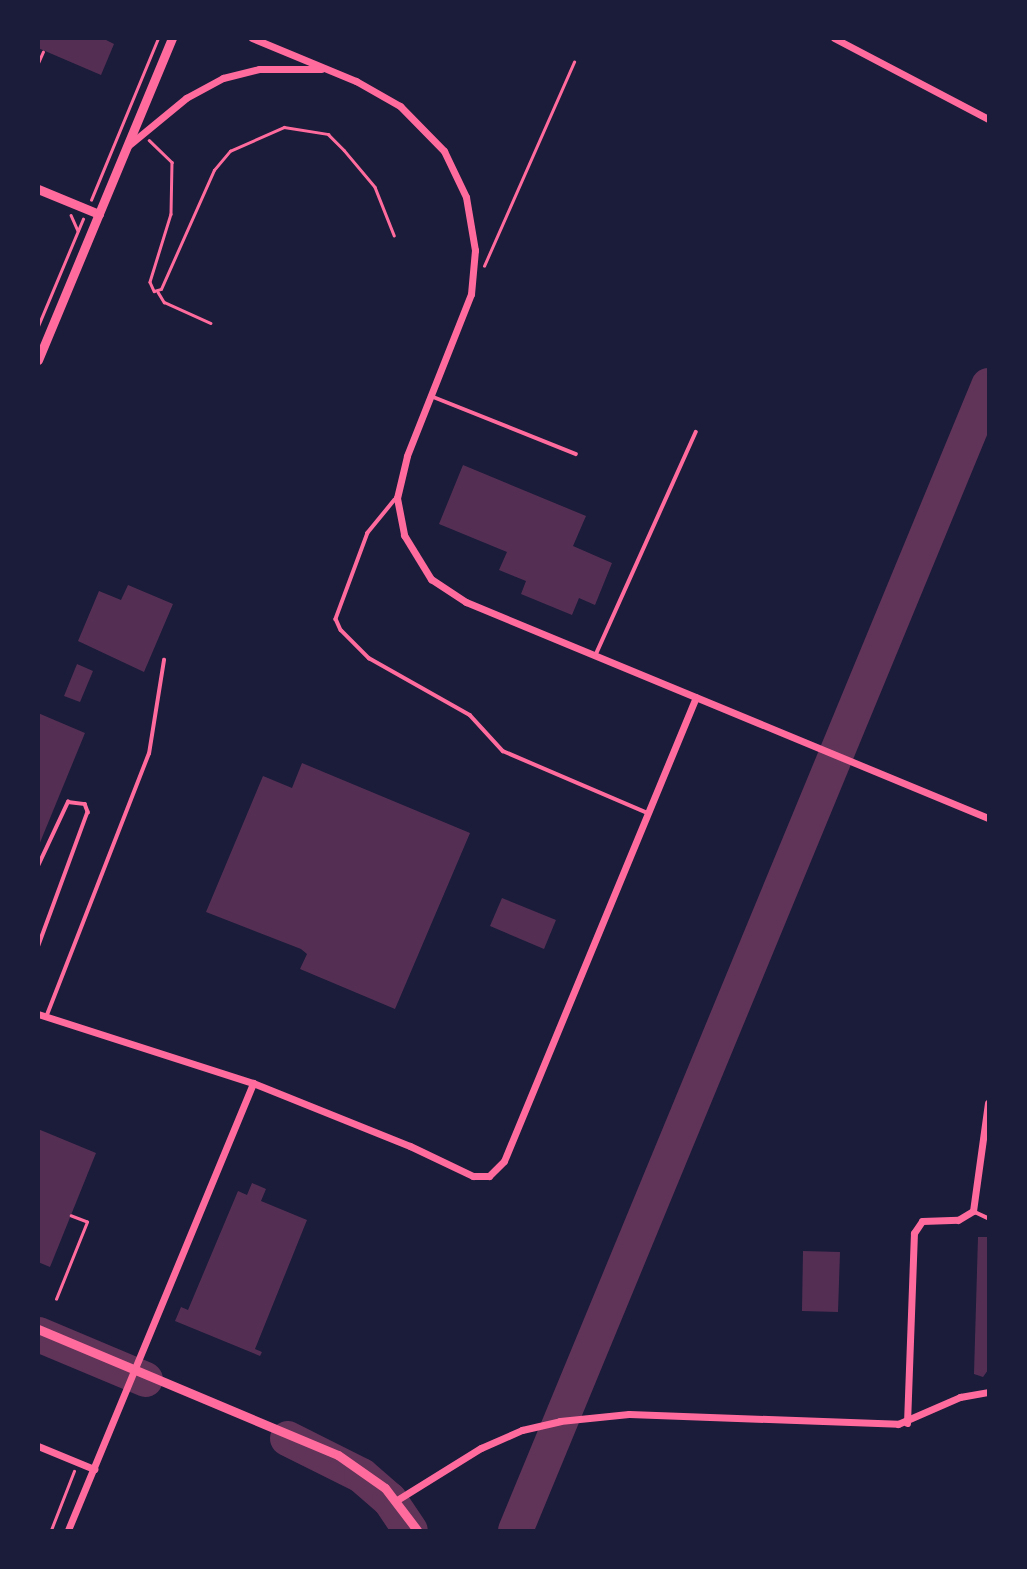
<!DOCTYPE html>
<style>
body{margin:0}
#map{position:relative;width:1027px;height:1569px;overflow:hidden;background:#1b1b3a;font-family:Arial,sans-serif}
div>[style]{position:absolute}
.taxiway>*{height:35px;margin:-17.5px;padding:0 17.5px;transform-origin:17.5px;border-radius:17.5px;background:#603358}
.building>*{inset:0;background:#542f53}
.path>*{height:2.5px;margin:-1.25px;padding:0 1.25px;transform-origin:1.25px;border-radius:1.25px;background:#ff6b9d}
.service>*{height:3.5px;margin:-1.75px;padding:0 1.75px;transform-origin:1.75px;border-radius:1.75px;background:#ff6b9d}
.minor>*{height:7px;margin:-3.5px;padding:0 3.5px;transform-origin:3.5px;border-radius:3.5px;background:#ff6b9d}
.tertiary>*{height:9px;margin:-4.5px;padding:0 4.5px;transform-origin:4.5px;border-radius:4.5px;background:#ff6b9d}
span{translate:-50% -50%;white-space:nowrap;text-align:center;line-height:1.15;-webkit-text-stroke:5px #1b1b3a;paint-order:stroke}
.frame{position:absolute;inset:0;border:40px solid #1b1b3a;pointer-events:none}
</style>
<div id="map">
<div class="taxiway">
<i style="left:38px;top:1334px;width:116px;rotate:22.8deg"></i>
<i style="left:287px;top:1438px;width:83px;rotate:26.6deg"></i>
<i style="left:361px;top:1475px;width:37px;rotate:41deg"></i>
<i style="left:389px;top:1499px;width:37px;rotate:56deg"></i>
<i style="left:515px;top:1530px;width:1239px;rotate:-67.55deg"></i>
</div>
<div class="building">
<i style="clip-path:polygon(38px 38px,102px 38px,114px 44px,101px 75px,38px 48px)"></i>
<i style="clip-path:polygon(463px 465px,586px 516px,573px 546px,612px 563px,595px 605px,579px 598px,572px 615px,521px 594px,526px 581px,499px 570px,507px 552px,439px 524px)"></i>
<i style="clip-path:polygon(128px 585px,173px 604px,144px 672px,78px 641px,99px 591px,121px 600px)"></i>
<i style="clip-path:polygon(77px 664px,93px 671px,80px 702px,64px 696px)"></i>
<i style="clip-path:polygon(38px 713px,85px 733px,39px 845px,38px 845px)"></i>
<i style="clip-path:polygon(302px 763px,470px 833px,395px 1009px,300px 969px,307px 954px,301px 949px,206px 912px,263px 776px,292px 788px)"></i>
<i style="clip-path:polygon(502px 898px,556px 920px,544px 949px,490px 926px)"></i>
<i style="clip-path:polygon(38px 1129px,96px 1153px,50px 1267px,38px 1262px)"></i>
<i style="clip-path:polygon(252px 1183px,266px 1189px,261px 1201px,307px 1220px,255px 1349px,262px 1352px,260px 1356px,175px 1321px,181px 1307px,188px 1310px,238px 1191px,247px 1195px)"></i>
<i style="clip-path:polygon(978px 1237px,988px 1237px,988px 1370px,983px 1377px,974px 1374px)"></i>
<i style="clip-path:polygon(803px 1251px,840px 1252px,838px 1312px,802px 1311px)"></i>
</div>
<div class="path">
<i style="left:38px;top:63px;width:12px;rotate:-66deg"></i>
<i style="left:149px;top:140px;width:32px;rotate:44deg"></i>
<i style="left:172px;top:162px;width:52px;rotate:91.1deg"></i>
<i style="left:171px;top:214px;width:71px;rotate:107.2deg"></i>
<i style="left:150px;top:282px;width:10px;rotate:66deg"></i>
<i style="left:154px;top:291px;width:7px;rotate:-16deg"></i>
<i style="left:161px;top:289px;width:130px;rotate:-66deg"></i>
<i style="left:214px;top:170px;width:25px;rotate:-50deg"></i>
<i style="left:230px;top:151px;width:59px;rotate:-24deg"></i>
<i style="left:284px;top:127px;width:45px;rotate:9deg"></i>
<i style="left:328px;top:134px;width:23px;rotate:45deg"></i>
<i style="left:344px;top:150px;width:48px;rotate:50deg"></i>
<i style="left:375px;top:187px;width:52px;rotate:68.4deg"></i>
<i style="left:91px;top:200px;width:175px;rotate:-67.5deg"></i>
<i style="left:71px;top:215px;width:17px;rotate:66deg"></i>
<i style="left:484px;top:266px;width:223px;rotate:-66.2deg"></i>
<i style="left:158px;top:292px;width:12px;rotate:59deg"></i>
<i style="left:164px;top:302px;width:51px;rotate:24.1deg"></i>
<i style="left:38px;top:326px;width:116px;rotate:-67.2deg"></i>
<i style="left:56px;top:1299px;width:83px;rotate:-68.1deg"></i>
<i style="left:87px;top:1222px;width:17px;rotate:-159deg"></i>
<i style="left:51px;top:1530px;width:63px;rotate:-68.7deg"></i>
</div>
<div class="service">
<i style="left:431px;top:396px;width:156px;rotate:21.8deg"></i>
<i style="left:395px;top:500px;width:43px;rotate:129.3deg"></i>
<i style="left:368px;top:533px;width:92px;rotate:110.4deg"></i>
<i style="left:336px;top:619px;width:12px;rotate:66deg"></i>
<i style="left:341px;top:630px;width:40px;rotate:45deg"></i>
<i style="left:369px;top:658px;width:116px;rotate:29.4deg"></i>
<i style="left:470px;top:715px;width:49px;rotate:47.5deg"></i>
<i style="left:503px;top:751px;width:158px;rotate:23.2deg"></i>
<i style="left:596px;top:654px;width:243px;rotate:-65.8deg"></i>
<i style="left:38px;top:866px;width:71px;rotate:-64.9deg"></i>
<i style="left:68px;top:802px;width:17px;rotate:7deg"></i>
<i style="left:85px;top:804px;width:9px;rotate:69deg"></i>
<i style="left:88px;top:812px;width:145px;rotate:110.2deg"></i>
<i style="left:47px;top:1015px;width:280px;rotate:-68.7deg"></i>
<i style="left:149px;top:754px;width:95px;rotate:-80.9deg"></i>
<i style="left:975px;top:1212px;width:14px;rotate:25deg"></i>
</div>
<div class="minor">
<i style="left:252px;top:38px;width:113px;rotate:22.5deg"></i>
<i style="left:356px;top:81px;width:51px;rotate:29.6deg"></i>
<i style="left:400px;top:106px;width:63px;rotate:45.6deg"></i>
<i style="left:444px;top:151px;width:51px;rotate:64.4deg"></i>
<i style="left:466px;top:197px;width:54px;rotate:80.4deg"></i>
<i style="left:475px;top:250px;width:44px;rotate:95.2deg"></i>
<i style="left:471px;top:294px;width:174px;rotate:111.6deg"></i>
<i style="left:407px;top:456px;width:43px;rotate:103.4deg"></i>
<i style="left:397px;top:498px;width:38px;rotate:79deg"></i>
<i style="left:404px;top:535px;width:52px;rotate:58.5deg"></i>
<i style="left:431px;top:579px;width:42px;rotate:33.3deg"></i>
<i style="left:466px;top:602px;width:565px;rotate:22.48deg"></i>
<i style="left:834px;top:38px;width:174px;rotate:27.7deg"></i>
<i style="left:129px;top:145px;width:74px;rotate:-39.5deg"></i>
<i style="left:186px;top:98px;width:42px;rotate:-28.4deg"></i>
<i style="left:223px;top:78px;width:37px;rotate:-14deg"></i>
<i style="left:259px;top:69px;width:62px"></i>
<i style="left:38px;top:1014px;width:226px;rotate:17.8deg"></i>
<i style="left:253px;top:1083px;width:169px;rotate:21.9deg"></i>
<i style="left:410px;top:1146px;width:70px;rotate:25.5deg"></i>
<i style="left:473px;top:1176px;width:16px"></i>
<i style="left:489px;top:1176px;width:21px;rotate:-45deg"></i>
<i style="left:504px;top:1161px;width:502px;rotate:-67.52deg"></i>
<i style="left:907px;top:1423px;width:190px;rotate:-87.9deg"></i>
<i style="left:914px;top:1233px;width:14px;rotate:-56deg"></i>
<i style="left:922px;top:1221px;width:36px;rotate:-2deg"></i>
<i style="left:958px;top:1220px;width:17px;rotate:-31deg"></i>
<i style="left:973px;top:1211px;width:109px;rotate:-82.1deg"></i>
<i style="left:38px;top:1446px;width:61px;rotate:22.3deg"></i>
<i style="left:397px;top:1500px;width:99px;rotate:-31.8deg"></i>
<i style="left:481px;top:1448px;width:45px;rotate:-23.7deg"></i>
<i style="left:522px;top:1430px;width:39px;rotate:-13deg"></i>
<i style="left:560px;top:1421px;width:69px;rotate:-5.8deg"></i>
<i style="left:629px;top:1414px;width:269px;rotate:2.1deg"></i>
<i style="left:898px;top:1424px;width:68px;rotate:-23.5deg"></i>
<i style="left:960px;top:1397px;width:28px;rotate:-10deg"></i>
<i style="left:68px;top:1530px;width:484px;rotate:-67.5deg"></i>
</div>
<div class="tertiary">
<i style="left:38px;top:189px;width:66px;rotate:22.3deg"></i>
<i style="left:38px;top:360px;width:349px;rotate:-67.4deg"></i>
<i style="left:38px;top:1329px;width:325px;rotate:22.8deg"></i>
<i style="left:338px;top:1455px;width:57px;rotate:35.1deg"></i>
<i style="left:385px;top:1488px;width:53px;rotate:52.7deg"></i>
</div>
<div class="frame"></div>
</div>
